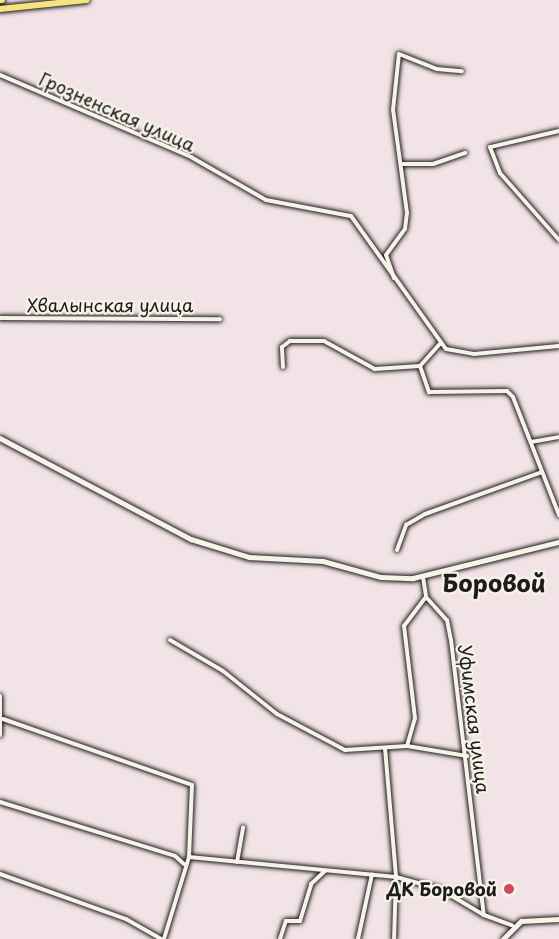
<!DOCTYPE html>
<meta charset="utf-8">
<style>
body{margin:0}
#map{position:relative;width:559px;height:939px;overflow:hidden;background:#f2e3e7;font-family:"Playpen Sans",sans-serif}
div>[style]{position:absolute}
.roads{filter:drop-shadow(0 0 2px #1c1c1c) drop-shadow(0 0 2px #1c1c1c)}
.minor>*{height:4px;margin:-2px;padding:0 2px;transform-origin:2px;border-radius:2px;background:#f7f3e8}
.tertiary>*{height:4.5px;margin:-2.25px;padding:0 2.25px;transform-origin:2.25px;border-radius:2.25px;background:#f7f3e8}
.trunk>*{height:6px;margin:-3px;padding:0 3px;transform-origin:3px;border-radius:3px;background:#f6e381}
.dots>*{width:16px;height:16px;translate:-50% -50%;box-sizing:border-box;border:3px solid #f7f3e8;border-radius:50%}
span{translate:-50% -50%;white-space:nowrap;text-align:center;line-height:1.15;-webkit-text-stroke:4.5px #f7f3e8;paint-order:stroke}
.street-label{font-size:18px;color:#1c1c1c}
.poi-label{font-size:18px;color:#1c1c1c;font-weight:700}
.right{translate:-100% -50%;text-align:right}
.district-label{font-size:24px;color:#1c1c1c;font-weight:700}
</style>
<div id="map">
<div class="roads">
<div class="minor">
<i style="left:0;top:75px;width:208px;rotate:23.2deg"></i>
<i style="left:191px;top:157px;width:86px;rotate:29.8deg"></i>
<i style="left:266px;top:200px;width:86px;rotate:10.7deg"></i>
<i style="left:351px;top:216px;width:163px;rotate:54.5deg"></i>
<i style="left:446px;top:349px;width:28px;rotate:10deg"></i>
<i style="left:474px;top:354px;width:85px;rotate:-5.4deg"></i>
<i style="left:559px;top:131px;width:71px;rotate:166.9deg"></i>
<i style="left:490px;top:147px;width:28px;rotate:69deg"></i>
<i style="left:500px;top:173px;width:89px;rotate:48.6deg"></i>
<i style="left:403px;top:164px;width:30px"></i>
<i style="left:433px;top:164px;width:34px;rotate:-19deg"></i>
<i style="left:394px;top:278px;width:24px;rotate:-109deg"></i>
<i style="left:386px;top:255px;width:32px;rotate:-54deg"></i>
<i style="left:405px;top:229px;width:16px;rotate:-83deg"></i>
<i style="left:407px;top:213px;width:104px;rotate:-97.7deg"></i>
<i style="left:393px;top:110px;width:56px;rotate:-83.9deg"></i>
<i style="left:399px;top:54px;width:41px;rotate:21.5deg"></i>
<i style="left:437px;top:69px;width:25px;rotate:5deg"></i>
<i style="left:0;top:318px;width:220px;rotate:0.3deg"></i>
<i style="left:420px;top:366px;width:28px;rotate:71deg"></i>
<i style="left:429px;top:392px;width:78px;rotate:-0.7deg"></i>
<i style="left:507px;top:391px;width:8px;rotate:45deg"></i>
<i style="left:513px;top:397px;width:127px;rotate:68.7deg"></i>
<i style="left:420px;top:366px;width:30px;rotate:-48deg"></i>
<i style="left:283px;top:367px;width:20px;rotate:-93deg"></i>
<i style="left:282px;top:347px;width:10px;rotate:-37deg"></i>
<i style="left:290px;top:341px;width:34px"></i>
<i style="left:324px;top:341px;width:58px;rotate:28.8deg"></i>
<i style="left:375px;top:369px;width:45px;rotate:-3.8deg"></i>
<i style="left:531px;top:442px;width:28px;rotate:-10deg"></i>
<i style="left:397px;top:550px;width:27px;rotate:-70deg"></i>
<i style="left:406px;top:525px;width:22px;rotate:-30deg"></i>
<i style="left:425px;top:514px;width:124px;rotate:-19.7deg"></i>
<i style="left:423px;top:577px;width:20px;rotate:81deg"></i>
<i style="left:426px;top:597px;width:31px;rotate:48deg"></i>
<i style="left:447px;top:620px;width:20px;rotate:79deg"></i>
<i style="left:451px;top:640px;width:277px;rotate:83.2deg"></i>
<i style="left:484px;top:915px;width:30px;rotate:20deg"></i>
<i style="left:170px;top:640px;width:61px;rotate:30.3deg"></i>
<i style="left:223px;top:671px;width:69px;rotate:38.5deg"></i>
<i style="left:277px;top:714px;width:77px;rotate:27.9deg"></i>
<i style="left:345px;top:750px;width:62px;rotate:-3.7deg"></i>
<i style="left:407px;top:746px;width:61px;rotate:9.5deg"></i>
<i style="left:0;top:696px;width:39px;rotate:90deg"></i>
<i style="left:3px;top:719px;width:200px;rotate:19.2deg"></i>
<i style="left:192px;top:785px;width:72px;rotate:92.4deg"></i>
<i style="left:189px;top:857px;width:86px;rotate:107deg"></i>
<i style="left:407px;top:746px;width:29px;rotate:-74deg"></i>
<i style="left:415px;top:718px;width:93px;rotate:-96.8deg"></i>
<i style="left:404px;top:626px;width:36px;rotate:-53deg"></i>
<i style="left:385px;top:748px;width:129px;rotate:85.1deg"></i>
<i style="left:396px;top:877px;width:62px;rotate:91.8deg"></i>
<i style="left:0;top:802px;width:183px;rotate:17.1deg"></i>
<i style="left:175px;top:856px;width:12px;rotate:42deg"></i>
<i style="left:189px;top:857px;width:208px;rotate:5.5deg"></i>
<i style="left:396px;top:877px;width:46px;rotate:15.3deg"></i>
<i style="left:440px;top:889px;width:51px;rotate:30.6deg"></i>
<i style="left:237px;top:862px;width:35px;rotate:-80deg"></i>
<i style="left:0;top:874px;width:134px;rotate:19.7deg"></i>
<i style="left:126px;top:919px;width:40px;rotate:29.7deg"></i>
<i style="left:280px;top:939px;width:19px;rotate:-72deg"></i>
<i style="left:286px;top:921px;width:14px"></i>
<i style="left:300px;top:921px;width:39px;rotate:-73deg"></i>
<i style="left:311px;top:884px;width:19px;rotate:-43deg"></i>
<i style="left:358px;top:939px;width:66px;rotate:-77.8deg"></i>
</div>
<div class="tertiary">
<i style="left:0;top:438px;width:216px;rotate:27.9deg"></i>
<i style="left:191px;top:539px;width:61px;rotate:17.2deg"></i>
<i style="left:249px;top:557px;width:74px;rotate:3.1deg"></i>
<i style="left:323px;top:561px;width:60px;rotate:15.4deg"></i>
<i style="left:381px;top:577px;width:32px;rotate:2deg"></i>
<i style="left:413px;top:578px;width:150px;rotate:-13.9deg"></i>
<i style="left:503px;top:939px;width:25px;rotate:-45deg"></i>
<i style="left:521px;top:921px;width:38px;rotate:-3deg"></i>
</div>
<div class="trunk">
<i style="left:0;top:0;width:2px"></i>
<i style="left:0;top:9px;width:87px;rotate:-5.9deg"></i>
</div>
</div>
<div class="dots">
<i style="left:509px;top:889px;background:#d1495b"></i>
</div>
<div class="street-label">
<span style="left:117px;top:112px;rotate:24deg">Грозненская улица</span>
<span style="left:110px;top:305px">Хвалынская улица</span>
<span style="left:474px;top:719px;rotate:83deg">Уфимская улица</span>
</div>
<div class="poi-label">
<span class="right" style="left:497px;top:889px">ДК Боровой</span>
</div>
<div class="district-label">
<span style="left:494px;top:583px">Боровой</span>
</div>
</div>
